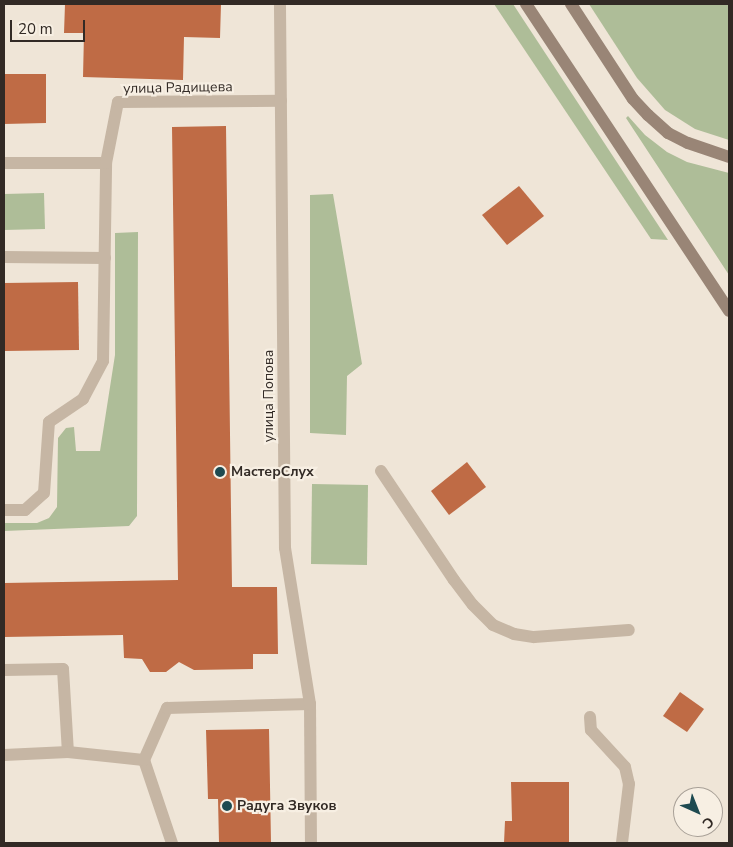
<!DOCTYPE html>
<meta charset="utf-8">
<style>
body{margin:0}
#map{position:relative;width:733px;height:847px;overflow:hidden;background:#efe5d7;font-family:"Nunito Sans",sans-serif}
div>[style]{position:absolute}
.green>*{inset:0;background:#aebd98}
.building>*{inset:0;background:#bf6b45}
.lane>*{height:12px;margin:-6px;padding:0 6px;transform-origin:6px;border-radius:6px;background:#c6b6a4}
.street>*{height:12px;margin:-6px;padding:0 6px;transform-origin:6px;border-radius:6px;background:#c6b6a4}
.secondary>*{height:12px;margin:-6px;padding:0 6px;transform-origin:6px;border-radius:6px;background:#998576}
.dots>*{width:14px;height:14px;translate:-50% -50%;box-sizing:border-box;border:2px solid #f7efe3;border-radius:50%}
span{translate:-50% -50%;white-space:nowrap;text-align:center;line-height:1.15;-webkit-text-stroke:4.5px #f7efe3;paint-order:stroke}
.street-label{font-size:14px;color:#322a25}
.poi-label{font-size:14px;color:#322a25;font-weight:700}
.left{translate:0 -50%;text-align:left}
.frame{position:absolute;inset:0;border:5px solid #322a25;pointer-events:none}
.north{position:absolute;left:673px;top:787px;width:50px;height:50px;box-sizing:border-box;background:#f7efe3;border:1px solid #a8a097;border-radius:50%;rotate:136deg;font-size:14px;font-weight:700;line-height:20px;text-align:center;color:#322a25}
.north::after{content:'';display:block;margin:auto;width:18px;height:22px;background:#1e4a50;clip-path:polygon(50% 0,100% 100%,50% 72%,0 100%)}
.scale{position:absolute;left:10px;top:20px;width:75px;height:22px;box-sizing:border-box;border:2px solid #322a25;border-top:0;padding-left:6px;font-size:15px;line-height:18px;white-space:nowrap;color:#322a25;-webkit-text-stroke:4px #f7efe3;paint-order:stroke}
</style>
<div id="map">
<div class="green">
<i style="clip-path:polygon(494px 4px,513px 4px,668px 240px,651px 239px)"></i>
<i style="clip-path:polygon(589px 4px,729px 4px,729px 140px,695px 129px,665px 110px,637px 78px)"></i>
<i style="clip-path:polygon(628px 116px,645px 135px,667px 152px,687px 162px,729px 173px,729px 275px,626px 118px)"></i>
<i style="clip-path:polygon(44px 193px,45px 229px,4px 230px,4px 194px)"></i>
<i style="clip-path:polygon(333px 194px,362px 364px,347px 376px,346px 435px,310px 433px,310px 195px)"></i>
<i style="clip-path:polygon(138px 232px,137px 516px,129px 526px,4px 531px,4px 523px,37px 523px,49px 518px,57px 507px,58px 438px,66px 428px,74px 427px,76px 451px,100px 451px,115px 355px,115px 233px)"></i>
<i style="clip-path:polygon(312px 484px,368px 485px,367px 565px,311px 564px)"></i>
</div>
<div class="building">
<i style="clip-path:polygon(65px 4px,221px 4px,220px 38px,184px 37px,183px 80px,83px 77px,84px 33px,64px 33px)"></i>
<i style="clip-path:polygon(4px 74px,46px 74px,46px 123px,4px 124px)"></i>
<i style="clip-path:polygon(226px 126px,232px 587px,277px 587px,278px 654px,253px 654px,253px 669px,194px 670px,179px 662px,166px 672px,150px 672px,142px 659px,124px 658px,123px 635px,4px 637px,4px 583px,178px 580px,172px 127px)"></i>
<i style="clip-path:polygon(519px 186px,544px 216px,507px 245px,482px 215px)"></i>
<i style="clip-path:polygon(78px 282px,79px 350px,4px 351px,4px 283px)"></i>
<i style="clip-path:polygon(467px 462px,486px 487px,449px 515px,431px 491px)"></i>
<i style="clip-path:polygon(680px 692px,704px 709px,687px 732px,663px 716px)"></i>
<i style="clip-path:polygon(269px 729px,271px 843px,219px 843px,218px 799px,208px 799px,206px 730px)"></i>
<i style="clip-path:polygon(511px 782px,569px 782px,569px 843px,504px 843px,505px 821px,512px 821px)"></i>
</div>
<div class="lane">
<i style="left:4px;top:257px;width:101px;rotate:0.6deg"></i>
<i style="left:4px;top:510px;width:21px"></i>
<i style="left:25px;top:510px;width:25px;rotate:-42deg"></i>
<i style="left:44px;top:493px;width:71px;rotate:-86deg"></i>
<i style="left:49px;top:422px;width:41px;rotate:-34.1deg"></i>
<i style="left:83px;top:399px;width:43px;rotate:-62.2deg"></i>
<i style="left:103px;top:361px;width:198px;rotate:-89.1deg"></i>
<i style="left:4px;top:670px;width:59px;rotate:-1deg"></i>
<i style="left:63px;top:669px;width:83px;rotate:86.6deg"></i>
<i style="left:310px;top:704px;width:139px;rotate:89.6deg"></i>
<i style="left:4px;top:755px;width:64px;rotate:-2.7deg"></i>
<i style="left:68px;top:752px;width:76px;rotate:6deg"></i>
<i style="left:144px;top:760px;width:88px;rotate:71.4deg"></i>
<i style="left:144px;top:760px;width:57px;rotate:-66.1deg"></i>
</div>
<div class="street">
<i style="left:4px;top:163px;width:102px"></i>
<i style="left:106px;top:163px;width:62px;rotate:-78.9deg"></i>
<i style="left:118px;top:102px;width:163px;rotate:-0.4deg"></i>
<i style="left:381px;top:471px;width:131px;rotate:56.2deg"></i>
<i style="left:454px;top:580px;width:31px;rotate:53deg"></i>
<i style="left:473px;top:605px;width:28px;rotate:45deg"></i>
<i style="left:493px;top:625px;width:23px;rotate:23deg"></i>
<i style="left:514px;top:634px;width:20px;rotate:9deg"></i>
<i style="left:534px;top:637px;width:95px;rotate:-4.2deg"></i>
<i style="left:167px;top:708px;width:143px;rotate:-1.6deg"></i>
<i style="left:310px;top:704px;width:158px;rotate:-99.1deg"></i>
<i style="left:285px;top:548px;width:544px;rotate:-90.53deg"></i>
<i style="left:590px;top:717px;width:13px;rotate:86deg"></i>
<i style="left:591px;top:730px;width:50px;rotate:47.4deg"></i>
<i style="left:625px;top:767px;width:17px;rotate:77deg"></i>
<i style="left:629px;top:784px;width:59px;rotate:96.8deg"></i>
</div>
<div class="secondary">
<i style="left:526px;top:4px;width:368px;rotate:56.5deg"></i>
<i style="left:571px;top:4px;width:113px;rotate:56.9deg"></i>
<i style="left:633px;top:99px;width:22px;rotate:47deg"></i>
<i style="left:648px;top:115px;width:27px;rotate:42deg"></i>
<i style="left:668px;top:133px;width:22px;rotate:27deg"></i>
<i style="left:688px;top:143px;width:43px;rotate:18.9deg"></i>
</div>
<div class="dots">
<i style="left:220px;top:472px;background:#1e4a50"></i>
<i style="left:227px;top:806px;background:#1e4a50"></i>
</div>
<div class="street-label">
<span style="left:178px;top:88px;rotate:-1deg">улица Радищева</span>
<span style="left:269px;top:396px;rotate:-90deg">улица Попова</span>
</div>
<div class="poi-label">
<span class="left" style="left:231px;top:472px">МастерСлух</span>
<span class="left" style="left:237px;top:806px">Радуга Звуков</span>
</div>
<div class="frame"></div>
<div class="north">С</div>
<div class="scale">20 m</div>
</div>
